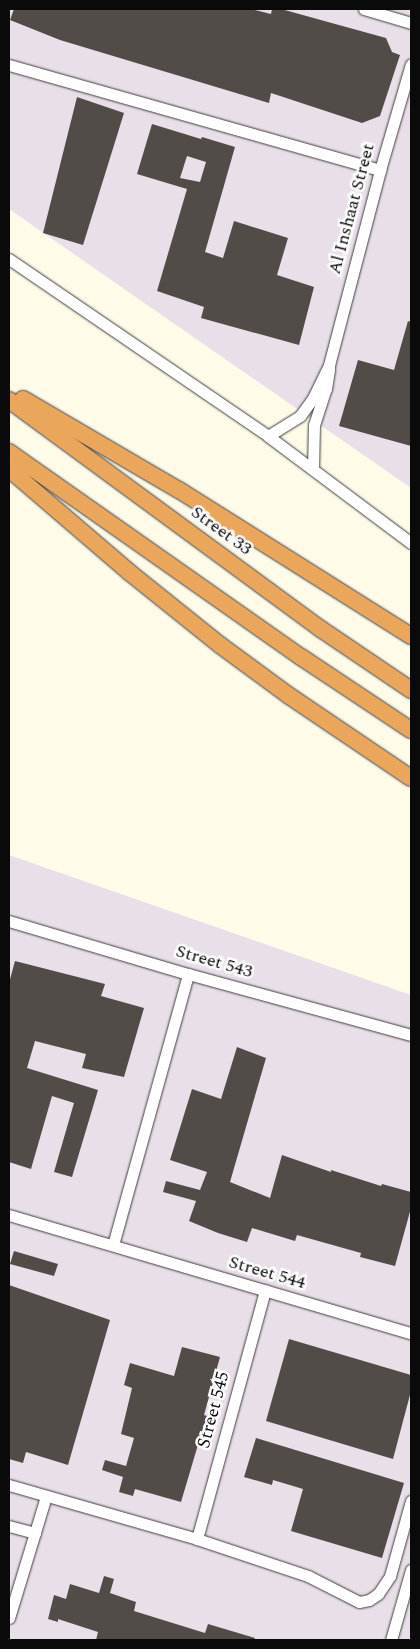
<!DOCTYPE html>
<style>
body{margin:0}
#map{position:relative;width:420px;height:1649px;overflow:hidden;background:#fefbe9;font-family:Spectral,serif}
div>[style]{position:absolute}
.industrial>*{inset:0;background:#e9dfe9}
.building>*{inset:0;background:#524c48}
.roads{filter:drop-shadow(0 0 1px #3d3d3d) drop-shadow(0 0 1px #3d3d3d)}
.minor>*{height:11px;margin:-5.5px;padding:0 5.5px;transform-origin:5.5px;border-radius:5.5px;background:#fff}
.highway>*{height:16px;margin:-8px;padding:0 8px;transform-origin:8px;border-radius:8px;background:#eaa65b}
span{translate:-50% -50%;white-space:nowrap;text-align:center;line-height:1.15;-webkit-text-stroke:5px #fff;paint-order:stroke}
.street-label{font-size:18px;color:#0a0a0a}
.frame{position:absolute;inset:0;border:10px solid #0a0a0a;pointer-events:none}
</style>
<div id="map">
<div class="industrial">
<i style="clip-path:polygon(9px 9px,411px 9px,411px 488px,9px 209px)"></i>
<i style="clip-path:polygon(9px 855px,411px 995px,411px 1640px,9px 1640px)"></i>
</div>
<div class="building">
<i style="clip-path:polygon(14px 9px,251px 9px,271px 14px,272px 9px,281px 9px,386px 38px,392px 52px,400px 55px,380px 116px,362px 123px,271px 93px,269px 103px,60px 40px,10px 20px)"></i>
<i style="clip-path:polygon(77px 97px,124px 113px,83px 245px,43px 233px)"></i>
<i style="clip-path:polygon(evenodd,152px 124px,201px 139px,202px 137px,235px 147px,205px 252px,223px 258px,234px 221px,288px 238px,277px 275px,314px 287px,299px 345px,201px 318px,204px 307px,157px 291px,187px 189px,137px 174px,152px 124px,187px 156px,206px 162px,200px 182px,180px 178px,187px 156px)"></i>
<i style="clip-path:polygon(408px 321px,411px 322px,411px 446px,339px 426px,358px 360px,394px 370px)"></i>
<i style="clip-path:polygon(15px 961px,105px 984px,101px 996px,144px 1008px,124px 1077px,82px 1068px,86px 1054px,35px 1041px,27px 1068px,98px 1090px,72px 1177px,54px 1172px,74px 1103px,52px 1096px,31px 1169px,9px 1162px,9px 983px)"></i>
<i style="clip-path:polygon(237px 1047px,266px 1058px,230px 1182px,270px 1198px,282px 1155px,331px 1172px,331px 1170px,381px 1186px,382px 1184px,411px 1192px,411px 1208px,395px 1266px,360px 1257px,361px 1253px,297px 1235px,295px 1241px,252px 1228px,247px 1242px,218px 1233px,189px 1221px,196px 1201px,163px 1192px,166px 1181px,200px 1190px,207px 1172px,170px 1160px,192px 1089px,221px 1099px)"></i>
<i style="clip-path:polygon(14px 1251px,58px 1264px,54px 1276px,10px 1264px)"></i>
<i style="clip-path:polygon(9px 1285px,110px 1320px,68px 1465px,26px 1452px,23px 1463px,9px 1459px)"></i>
<i style="clip-path:polygon(289px 1339px,411px 1375px,411px 1391px,393px 1459px,266px 1421px)"></i>
<i style="clip-path:polygon(182px 1347px,220px 1357px,204px 1415px,213px 1418px,206px 1440px,200px 1438px,181px 1502px,135px 1489px,133px 1496px,119px 1492px,123px 1477px,102px 1470px,105px 1460px,126px 1466px,134px 1438px,121px 1434px,132px 1388px,124px 1385px,130px 1363px,174px 1376px)"></i>
<i style="clip-path:polygon(256px 1438px,404px 1483px,382px 1558px,291px 1531px,303px 1489px,273px 1480px,272px 1485px,244px 1477px)"></i>
<i style="clip-path:polygon(104px 1576px,114px 1579px,110px 1593px,136px 1602px,134px 1611px,205px 1633px,208px 1624px,255px 1638px,254px 1640px,96px 1640px,98px 1632px,58px 1619px,58px 1622px,48px 1619px,54px 1595px,66px 1599px,70px 1584px,99px 1593px)"></i>
</div>
<div class="roads">
<div class="minor">
<i style="left:364px;top:9px;width:49px;rotate:16.6deg"></i>
<i style="left:9px;top:65px;width:386px;rotate:15.8deg"></i>
<i style="left:9px;top:259px;width:314px;rotate:34.3deg"></i>
<i style="left:268px;top:436px;width:179px;rotate:36.8deg"></i>
<i style="left:268px;top:436px;width:38px;rotate:-32deg"></i>
<i style="left:300px;top:416px;width:22px;rotate:-54deg"></i>
<i style="left:313px;top:398px;width:37px;rotate:-64deg"></i>
<i style="left:329px;top:365px;width:202px;rotate:-75.3deg"></i>
<i style="left:380px;top:170px;width:110px;rotate:-73.7deg"></i>
<i style="left:313px;top:469px;width:44px;rotate:-88.7deg"></i>
<i style="left:314px;top:425px;width:38px;rotate:-72deg"></i>
<i style="left:326px;top:389px;width:20px;rotate:-81deg"></i>
<i style="left:9px;top:921px;width:187px;rotate:16.5deg"></i>
<i style="left:188px;top:974px;width:231px;rotate:15.3deg"></i>
<i style="left:9px;top:1215px;width:419px;rotate:16.4deg"></i>
<i style="left:113px;top:1245px;width:281px;rotate:-74.5deg"></i>
<i style="left:9px;top:1485px;width:196px;rotate:16deg"></i>
<i style="left:197px;top:1539px;width:117px;rotate:18.4deg"></i>
<i style="left:308px;top:1576px;width:57px;rotate:27deg"></i>
<i style="left:359px;top:1602px;width:10px;rotate:-11deg"></i>
<i style="left:369px;top:1600px;width:11px;rotate:-34deg"></i>
<i style="left:378px;top:1594px;width:22px;rotate:-56deg"></i>
<i style="left:390px;top:1576px;width:78px;rotate:-74.4deg"></i>
<i style="left:9px;top:1526px;width:27px;rotate:15deg"></i>
<i style="left:197px;top:1539px;width:258px;rotate:-74.7deg"></i>
<i style="left:9px;top:1618px;width:127px;rotate:-73.1deg"></i>
<i style="left:391px;top:1640px;width:73px;rotate:-74.1deg"></i>
</div>
<div class="highway">
<i style="left:23px;top:399px;width:181px;rotate:30.3deg"></i>
<i style="left:179px;top:490px;width:274px;rotate:32.2deg"></i>
<i style="left:9px;top:400px;width:387px;rotate:36.3deg"></i>
<i style="left:321px;top:629px;width:109px;rotate:34.1deg"></i>
<i style="left:9px;top:452px;width:357px;rotate:35.1deg"></i>
<i style="left:301px;top:657px;width:132px;rotate:33.6deg"></i>
<i style="left:9px;top:469px;width:158px;rotate:40.6deg"></i>
<i style="left:129px;top:572px;width:117px;rotate:38.7deg"></i>
<i style="left:220px;top:645px;width:84px;rotate:36.3deg"></i>
<i style="left:288px;top:695px;width:148px;rotate:34deg"></i>
</div>
</div>
<div class="street-label">
<span style="left:352px;top:209px;rotate:-75deg">Al Inshaat Street</span>
<span style="left:221px;top:531px;rotate:36deg">Street 33</span>
<span style="left:214px;top:962px;rotate:16deg">Street 543</span>
<span style="left:267px;top:1273px;rotate:16deg">Street 544</span>
<span style="left:214px;top:1410px;rotate:-75deg">Street 545</span>
</div>
<div class="frame"></div>
</div>
